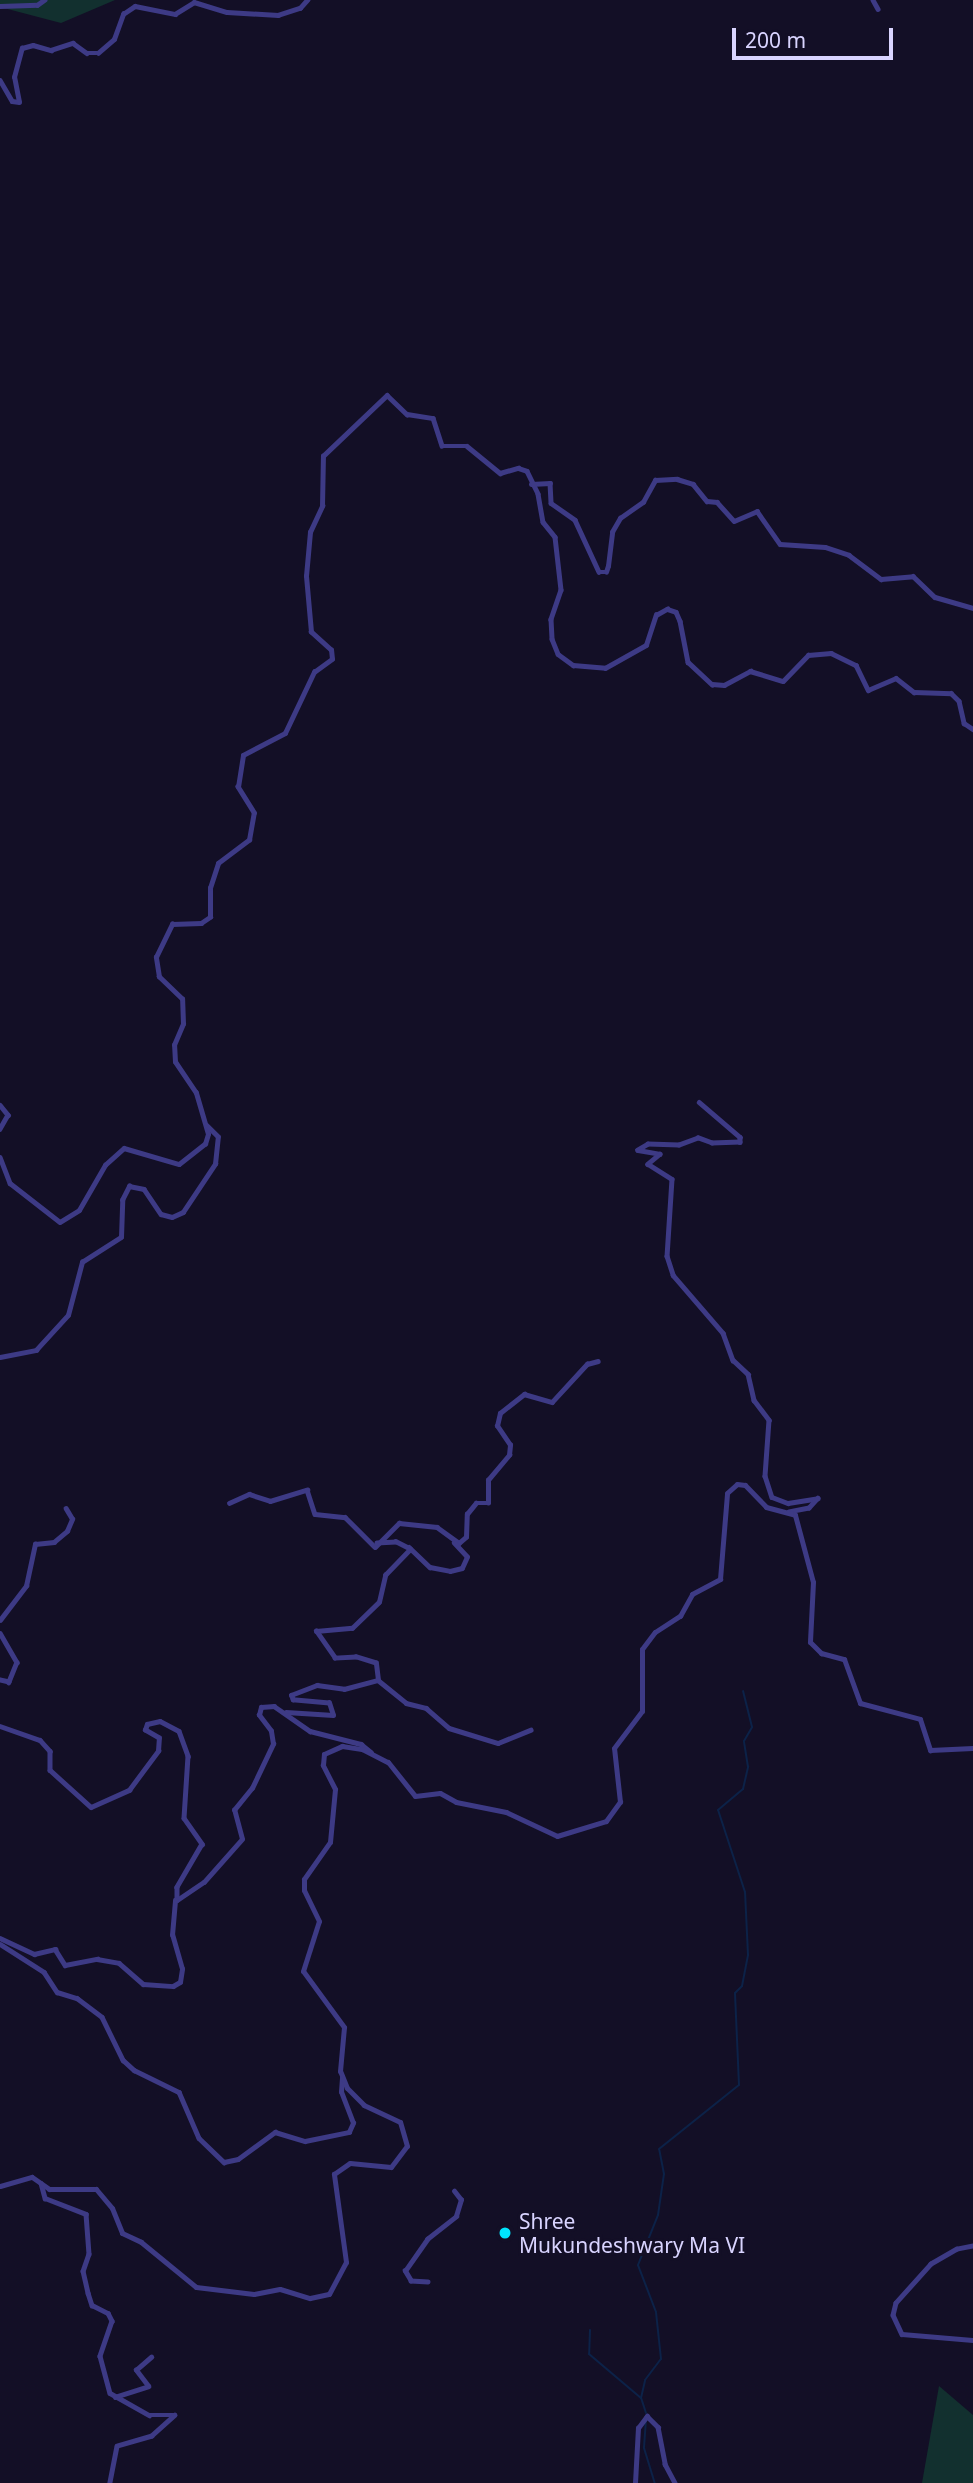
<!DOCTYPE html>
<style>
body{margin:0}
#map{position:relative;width:973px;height:2483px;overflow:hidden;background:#130f26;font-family:"Noto Sans",sans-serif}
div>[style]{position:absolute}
.green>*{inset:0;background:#12302f}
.stream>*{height:2px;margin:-1px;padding:0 1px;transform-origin:1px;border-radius:1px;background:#0c2248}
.minor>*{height:4.5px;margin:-2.25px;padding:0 2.25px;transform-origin:2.25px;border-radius:2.25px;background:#3d3a85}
.tertiary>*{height:5px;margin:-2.5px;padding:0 2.5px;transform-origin:2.5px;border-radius:2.5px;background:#3d3a85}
.dots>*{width:19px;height:19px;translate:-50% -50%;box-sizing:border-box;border:4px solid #130f26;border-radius:50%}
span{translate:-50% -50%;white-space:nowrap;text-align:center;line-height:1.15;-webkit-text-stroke:6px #130f26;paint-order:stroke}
.poi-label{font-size:21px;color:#d9d4ff}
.left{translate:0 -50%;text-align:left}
.scale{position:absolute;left:732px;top:28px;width:161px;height:32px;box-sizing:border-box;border:4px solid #d9d4ff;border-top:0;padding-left:9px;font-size:21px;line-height:24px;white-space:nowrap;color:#d9d4ff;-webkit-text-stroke:5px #130f26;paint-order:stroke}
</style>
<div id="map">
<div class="green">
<i style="clip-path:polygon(0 0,115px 0,61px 23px,0 7px)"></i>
<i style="clip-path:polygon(939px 2386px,973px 2415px,973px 2483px,922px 2483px)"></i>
</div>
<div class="stream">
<i style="left:590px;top:2330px;width:24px;rotate:92deg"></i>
<i style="left:589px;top:2354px;width:68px;rotate:40.2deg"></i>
<i style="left:646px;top:2413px;width:16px;rotate:-108deg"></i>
<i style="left:641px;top:2398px;width:18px;rotate:-77deg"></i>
<i style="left:645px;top:2380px;width:26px;rotate:-53deg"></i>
<i style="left:661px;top:2359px;width:47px;rotate:-96.1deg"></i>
<i style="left:656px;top:2312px;width:50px;rotate:-111deg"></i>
<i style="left:638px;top:2265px;width:54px;rotate:-68.2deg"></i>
<i style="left:658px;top:2215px;width:41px;rotate:-81.7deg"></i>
<i style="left:664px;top:2174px;width:25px;rotate:-101deg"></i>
<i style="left:659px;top:2149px;width:102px;rotate:-38.7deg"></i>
<i style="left:739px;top:2085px;width:92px;rotate:-92.5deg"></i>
<i style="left:735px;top:1993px;width:10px;rotate:-45deg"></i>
<i style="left:742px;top:1986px;width:32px;rotate:-79deg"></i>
<i style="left:748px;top:1955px;width:63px;rotate:-92.7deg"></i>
<i style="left:745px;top:1892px;width:86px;rotate:-108.2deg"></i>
<i style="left:718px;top:1810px;width:33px;rotate:-40deg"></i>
<i style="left:743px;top:1789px;width:23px;rotate:-77deg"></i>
<i style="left:748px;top:1767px;width:26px;rotate:-99deg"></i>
<i style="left:744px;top:1741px;width:16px;rotate:-60deg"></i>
<i style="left:752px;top:1727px;width:37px;rotate:-104deg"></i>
<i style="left:646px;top:2419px;width:29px;rotate:94deg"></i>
<i style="left:644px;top:2448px;width:37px;rotate:73deg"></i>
</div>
<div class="minor">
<i style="left:873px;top:0;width:10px;rotate:61deg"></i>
<i style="left:0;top:6px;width:37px;rotate:-2deg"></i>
<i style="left:37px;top:5px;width:9px;rotate:-36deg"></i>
<i style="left:0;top:80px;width:24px;rotate:60deg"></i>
<i style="left:12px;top:101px;width:7px;rotate:8deg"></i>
<i style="left:19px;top:102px;width:25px;rotate:-101deg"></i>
<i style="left:14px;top:77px;width:30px;rotate:-75deg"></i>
<i style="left:22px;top:48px;width:11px;rotate:-15deg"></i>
<i style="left:33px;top:45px;width:19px;rotate:16deg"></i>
<i style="left:51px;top:50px;width:23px;rotate:-18deg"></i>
<i style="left:73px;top:43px;width:17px;rotate:36deg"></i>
<i style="left:87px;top:53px;width:11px"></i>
<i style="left:98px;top:53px;width:21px;rotate:-41deg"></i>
<i style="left:114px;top:39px;width:27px;rotate:-70deg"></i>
<i style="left:123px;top:14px;width:14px;rotate:-34deg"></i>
<i style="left:135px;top:6px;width:41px;rotate:11.3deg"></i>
<i style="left:175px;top:14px;width:22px;rotate:-32deg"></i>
<i style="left:194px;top:2px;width:34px;rotate:17deg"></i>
<i style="left:227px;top:12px;width:51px;rotate:3.4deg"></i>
<i style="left:278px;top:15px;width:23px;rotate:-18deg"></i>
<i style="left:300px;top:8px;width:11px;rotate:-49deg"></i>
<i style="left:531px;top:484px;width:19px;rotate:-3deg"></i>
<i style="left:550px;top:483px;width:20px;rotate:87deg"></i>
<i style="left:551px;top:503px;width:29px;rotate:35deg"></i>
<i style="left:575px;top:520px;width:57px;rotate:65.2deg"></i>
<i style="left:599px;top:572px;width:7px"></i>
<i style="left:606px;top:572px;width:6px;rotate:-72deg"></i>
<i style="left:608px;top:566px;width:34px;rotate:-83deg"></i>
<i style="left:612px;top:532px;width:16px;rotate:-60deg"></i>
<i style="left:620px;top:518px;width:28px;rotate:-35deg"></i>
<i style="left:643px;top:502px;width:25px;rotate:-61deg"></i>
<i style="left:655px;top:480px;width:22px;rotate:-3deg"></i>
<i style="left:677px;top:479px;width:17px;rotate:17deg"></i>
<i style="left:693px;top:484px;width:22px;rotate:51deg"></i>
<i style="left:707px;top:501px;width:10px;rotate:6deg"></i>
<i style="left:717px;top:502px;width:25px;rotate:48deg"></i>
<i style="left:734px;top:521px;width:25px;rotate:-23deg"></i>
<i style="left:757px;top:511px;width:40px;rotate:55.1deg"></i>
<i style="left:780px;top:544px;width:45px;rotate:3.8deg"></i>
<i style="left:825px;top:547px;width:25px;rotate:18deg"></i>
<i style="left:849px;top:555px;width:40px;rotate:37deg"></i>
<i style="left:881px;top:579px;width:32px;rotate:-5deg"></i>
<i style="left:913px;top:576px;width:30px;rotate:44deg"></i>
<i style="left:935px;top:597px;width:40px;rotate:16deg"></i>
<i style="left:699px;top:1102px;width:54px;rotate:40.5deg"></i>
<i style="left:740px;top:1137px;width:5px;rotate:90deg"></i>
<i style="left:740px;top:1142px;width:28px;rotate:178deg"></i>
<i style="left:712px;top:1143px;width:15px;rotate:-160deg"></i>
<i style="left:698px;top:1138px;width:20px;rotate:160deg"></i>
<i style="left:679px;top:1145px;width:31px;rotate:-178deg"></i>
<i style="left:648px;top:1144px;width:12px;rotate:149deg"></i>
<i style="left:638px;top:1150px;width:22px;rotate:10deg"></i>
<i style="left:660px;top:1154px;width:16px;rotate:140deg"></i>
<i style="left:648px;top:1164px;width:28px;rotate:32deg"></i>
<i style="left:672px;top:1179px;width:77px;rotate:93.7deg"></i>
<i style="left:667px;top:1256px;width:20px;rotate:72deg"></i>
<i style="left:673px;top:1275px;width:77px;rotate:49.2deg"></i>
<i style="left:723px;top:1333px;width:29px;rotate:70deg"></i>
<i style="left:733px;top:1360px;width:21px;rotate:43deg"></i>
<i style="left:748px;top:1374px;width:27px;rotate:77deg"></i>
<i style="left:754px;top:1400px;width:25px;rotate:53deg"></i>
<i style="left:769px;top:1420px;width:56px;rotate:94.1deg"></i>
<i style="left:765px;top:1476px;width:22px;rotate:72deg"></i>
<i style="left:772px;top:1497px;width:17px;rotate:21deg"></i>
<i style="left:788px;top:1503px;width:30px;rotate:-9deg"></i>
<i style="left:818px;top:1498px;width:13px;rotate:132deg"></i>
<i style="left:809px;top:1508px;width:20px;rotate:169deg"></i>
<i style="left:0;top:1105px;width:13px;rotate:51deg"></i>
<i style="left:8px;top:1115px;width:16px;rotate:120deg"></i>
<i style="left:0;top:1157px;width:28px;rotate:69deg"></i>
<i style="left:10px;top:1183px;width:63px;rotate:38deg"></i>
<i style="left:60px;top:1222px;width:22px;rotate:-32deg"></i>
<i style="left:79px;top:1210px;width:52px;rotate:-60deg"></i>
<i style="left:105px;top:1165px;width:25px;rotate:-42deg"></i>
<i style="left:124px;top:1148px;width:57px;rotate:16.2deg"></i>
<i style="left:179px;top:1164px;width:33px;rotate:-38deg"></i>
<i style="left:205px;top:1144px;width:10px;rotate:-73deg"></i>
<i style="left:208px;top:1134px;width:43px;rotate:-106.3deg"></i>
<i style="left:196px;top:1093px;width:37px;rotate:-124deg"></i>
<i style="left:175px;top:1062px;width:17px;rotate:-93deg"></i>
<i style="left:174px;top:1045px;width:23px;rotate:-67deg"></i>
<i style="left:183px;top:1024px;width:25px;rotate:-92deg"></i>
<i style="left:182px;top:999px;width:32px;rotate:-136deg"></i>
<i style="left:159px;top:977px;width:20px;rotate:-99deg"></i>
<i style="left:156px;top:957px;width:37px;rotate:-64deg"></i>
<i style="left:172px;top:924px;width:29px;rotate:-2deg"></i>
<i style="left:201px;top:923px;width:11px;rotate:-34deg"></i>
<i style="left:210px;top:917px;width:29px;rotate:-90deg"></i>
<i style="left:210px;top:888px;width:26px;rotate:-72deg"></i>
<i style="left:218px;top:863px;width:39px;rotate:-37deg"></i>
<i style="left:249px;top:840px;width:27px;rotate:-80deg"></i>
<i style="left:254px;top:813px;width:31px;rotate:-122deg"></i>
<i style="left:238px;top:787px;width:32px;rotate:-81deg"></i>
<i style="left:243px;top:755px;width:47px;rotate:-27.6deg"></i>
<i style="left:285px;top:733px;width:68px;rotate:-64.6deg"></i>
<i style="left:314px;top:672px;width:22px;rotate:-36deg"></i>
<i style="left:332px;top:659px;width:9px;rotate:-96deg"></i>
<i style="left:331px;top:650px;width:27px;rotate:-138deg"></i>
<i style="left:311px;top:632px;width:56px;rotate:-95.1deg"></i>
<i style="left:306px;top:576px;width:44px;rotate:-84.8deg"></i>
<i style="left:310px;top:532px;width:29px;rotate:-65deg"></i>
<i style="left:322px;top:506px;width:50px;rotate:-88.9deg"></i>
<i style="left:323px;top:456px;width:88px;rotate:-43.6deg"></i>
<i style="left:387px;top:395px;width:28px;rotate:44deg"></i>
<i style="left:407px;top:414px;width:26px;rotate:9deg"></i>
<i style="left:433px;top:418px;width:29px;rotate:72deg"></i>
<i style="left:442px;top:446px;width:25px"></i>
<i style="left:467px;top:446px;width:43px;rotate:39.3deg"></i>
<i style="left:500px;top:473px;width:19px;rotate:-16deg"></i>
<i style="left:518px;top:468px;width:9px;rotate:18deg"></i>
<i style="left:527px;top:471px;width:25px;rotate:64deg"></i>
<i style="left:538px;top:494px;width:28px;rotate:80deg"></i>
<i style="left:543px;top:522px;width:19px;rotate:51deg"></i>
<i style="left:555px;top:537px;width:53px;rotate:83.5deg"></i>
<i style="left:561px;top:590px;width:31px;rotate:109deg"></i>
<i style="left:551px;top:619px;width:20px;rotate:87deg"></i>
<i style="left:552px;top:639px;width:16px;rotate:68deg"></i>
<i style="left:558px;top:654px;width:19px;rotate:36deg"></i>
<i style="left:573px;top:665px;width:32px;rotate:5deg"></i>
<i style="left:605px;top:668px;width:47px;rotate:-29.3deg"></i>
<i style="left:646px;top:645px;width:32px;rotate:-72deg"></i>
<i style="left:656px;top:615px;width:13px;rotate:-29deg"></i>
<i style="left:667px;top:609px;width:9px;rotate:18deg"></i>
<i style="left:676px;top:612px;width:10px;rotate:66deg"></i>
<i style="left:680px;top:621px;width:42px;rotate:79deg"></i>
<i style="left:688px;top:662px;width:33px;rotate:43deg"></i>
<i style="left:712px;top:684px;width:12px;rotate:5deg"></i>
<i style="left:724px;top:685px;width:30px;rotate:-28deg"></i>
<i style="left:750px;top:671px;width:34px;rotate:17deg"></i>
<i style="left:783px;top:681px;width:36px;rotate:-46deg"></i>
<i style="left:808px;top:655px;width:23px;rotate:-5deg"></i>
<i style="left:831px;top:653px;width:28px;rotate:26deg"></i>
<i style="left:856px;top:665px;width:28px;rotate:64deg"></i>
<i style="left:868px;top:690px;width:30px;rotate:-23deg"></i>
<i style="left:896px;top:678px;width:23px;rotate:38deg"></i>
<i style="left:914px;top:692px;width:37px;rotate:2deg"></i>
<i style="left:951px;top:693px;width:11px;rotate:45deg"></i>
<i style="left:959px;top:701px;width:23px;rotate:77deg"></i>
<i style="left:964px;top:723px;width:11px;rotate:34deg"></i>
<i style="left:0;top:1357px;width:37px;rotate:-11deg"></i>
<i style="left:36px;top:1350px;width:47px;rotate:-47.6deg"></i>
<i style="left:68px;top:1315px;width:55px;rotate:-75.2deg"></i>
<i style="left:82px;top:1262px;width:46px;rotate:-32.7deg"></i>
<i style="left:121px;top:1237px;width:37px;rotate:-88deg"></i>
<i style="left:122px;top:1200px;width:16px;rotate:-63deg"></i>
<i style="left:129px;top:1186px;width:15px;rotate:11deg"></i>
<i style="left:144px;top:1189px;width:30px;rotate:56deg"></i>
<i style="left:161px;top:1214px;width:11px;rotate:15deg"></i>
<i style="left:172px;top:1217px;width:12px;rotate:-24deg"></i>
<i style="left:183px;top:1212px;width:58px;rotate:-56.3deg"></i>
<i style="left:215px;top:1164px;width:27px;rotate:-84deg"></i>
<i style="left:218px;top:1137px;width:16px;rotate:-135deg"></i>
<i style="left:229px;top:1503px;width:22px;rotate:-24deg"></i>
<i style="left:249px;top:1494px;width:22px;rotate:18deg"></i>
<i style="left:270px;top:1501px;width:39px;rotate:-17deg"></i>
<i style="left:307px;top:1490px;width:25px;rotate:72deg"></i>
<i style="left:315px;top:1514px;width:30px;rotate:6deg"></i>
<i style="left:345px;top:1517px;width:42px;rotate:45deg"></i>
<i style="left:375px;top:1547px;width:34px;rotate:-45deg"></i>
<i style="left:399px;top:1523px;width:38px;rotate:6deg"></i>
<i style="left:437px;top:1527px;width:27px;rotate:36deg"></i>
<i style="left:459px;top:1543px;width:9px;rotate:-41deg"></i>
<i style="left:466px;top:1537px;width:23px;rotate:-88deg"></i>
<i style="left:467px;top:1514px;width:14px;rotate:-51deg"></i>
<i style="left:476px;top:1503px;width:12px"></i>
<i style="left:488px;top:1503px;width:23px;rotate:-90deg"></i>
<i style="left:488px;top:1480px;width:33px;rotate:-50deg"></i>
<i style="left:509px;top:1455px;width:10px;rotate:-84deg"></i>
<i style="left:510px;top:1445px;width:23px;rotate:-124deg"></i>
<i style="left:497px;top:1426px;width:13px;rotate:-77deg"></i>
<i style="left:500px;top:1413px;width:31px;rotate:-38deg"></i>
<i style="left:524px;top:1394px;width:29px;rotate:16deg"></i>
<i style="left:552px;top:1402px;width:52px;rotate:-47.4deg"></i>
<i style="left:587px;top:1364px;width:11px;rotate:-15deg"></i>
<i style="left:409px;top:1547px;width:29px;rotate:44deg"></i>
<i style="left:430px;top:1567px;width:20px;rotate:11deg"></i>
<i style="left:450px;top:1571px;width:12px;rotate:-14deg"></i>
<i style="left:462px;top:1568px;width:12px;rotate:-66deg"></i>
<i style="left:467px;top:1557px;width:19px;rotate:-133deg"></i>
<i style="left:0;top:1620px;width:43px;rotate:-52.6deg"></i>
<i style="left:26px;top:1586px;width:43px;rotate:-77.9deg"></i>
<i style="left:35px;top:1544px;width:19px;rotate:-6deg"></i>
<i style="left:54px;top:1542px;width:17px;rotate:-40deg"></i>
<i style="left:67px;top:1531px;width:13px;rotate:-67deg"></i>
<i style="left:72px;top:1519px;width:12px;rotate:-121deg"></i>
<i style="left:0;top:1633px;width:34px;rotate:60deg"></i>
<i style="left:17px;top:1662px;width:22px;rotate:112deg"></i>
<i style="left:9px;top:1682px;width:9px;rotate:-167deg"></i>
<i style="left:378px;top:1680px;width:36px;rotate:39deg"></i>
<i style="left:406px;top:1703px;width:21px;rotate:14deg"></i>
<i style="left:426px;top:1708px;width:30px;rotate:41deg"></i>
<i style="left:449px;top:1728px;width:51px;rotate:17deg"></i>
<i style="left:498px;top:1743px;width:35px;rotate:-22deg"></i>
<i style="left:286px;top:1712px;width:47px;rotate:3.7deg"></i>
<i style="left:333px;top:1715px;width:13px;rotate:-108deg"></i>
<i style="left:329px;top:1703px;width:36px;rotate:-175deg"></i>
<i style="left:293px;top:1700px;width:5px;rotate:-112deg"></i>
<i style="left:291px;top:1695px;width:28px;rotate:-21deg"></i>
<i style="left:317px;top:1685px;width:27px;rotate:8deg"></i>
<i style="left:344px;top:1689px;width:35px;rotate:-15deg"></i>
<i style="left:378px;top:1680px;width:17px;rotate:-97deg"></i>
<i style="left:376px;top:1663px;width:21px;rotate:-163deg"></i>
<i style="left:356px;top:1657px;width:21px;rotate:177deg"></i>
<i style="left:335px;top:1658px;width:33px;rotate:-125deg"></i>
<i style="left:316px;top:1631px;width:36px;rotate:-5deg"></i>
<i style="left:352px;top:1628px;width:37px;rotate:-44deg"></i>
<i style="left:379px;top:1602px;width:28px;rotate:-77deg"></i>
<i style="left:385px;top:1575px;width:36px;rotate:-46deg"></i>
<i style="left:410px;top:1549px;width:16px;rotate:-153deg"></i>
<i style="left:396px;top:1542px;width:19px;rotate:177deg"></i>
<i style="left:0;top:1726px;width:42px;rotate:19.3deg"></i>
<i style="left:40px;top:1740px;width:15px;rotate:48deg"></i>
<i style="left:50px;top:1751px;width:19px;rotate:90deg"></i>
<i style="left:50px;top:1770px;width:55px;rotate:42.1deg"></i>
<i style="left:91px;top:1807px;width:42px;rotate:-24.1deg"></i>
<i style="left:129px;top:1790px;width:49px;rotate:-53.4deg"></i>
<i style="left:158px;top:1751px;width:13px;rotate:-86deg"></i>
<i style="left:159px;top:1738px;width:16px;rotate:-150deg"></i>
<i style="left:145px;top:1730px;width:6px;rotate:-72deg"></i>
<i style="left:147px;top:1724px;width:13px;rotate:-13deg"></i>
<i style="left:160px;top:1721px;width:21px;rotate:28deg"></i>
<i style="left:179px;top:1731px;width:27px;rotate:70deg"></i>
<i style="left:188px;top:1756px;width:62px;rotate:93.7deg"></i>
<i style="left:184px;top:1818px;width:32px;rotate:55deg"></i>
<i style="left:202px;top:1844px;width:50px;rotate:120.2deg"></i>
<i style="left:177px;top:1887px;width:13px;rotate:90deg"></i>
<i style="left:177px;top:1900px;width:32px;rotate:-34deg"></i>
<i style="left:204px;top:1882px;width:57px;rotate:-48.5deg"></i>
<i style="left:242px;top:1839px;width:30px;rotate:-105deg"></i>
<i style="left:234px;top:1810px;width:28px;rotate:-51deg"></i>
<i style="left:252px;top:1788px;width:49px;rotate:-64.5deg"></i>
<i style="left:273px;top:1744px;width:13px;rotate:-99deg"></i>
<i style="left:271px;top:1731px;width:20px;rotate:-127deg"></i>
<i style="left:259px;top:1715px;width:8px;rotate:-76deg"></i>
<i style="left:261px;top:1707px;width:13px;rotate:-4deg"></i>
<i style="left:274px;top:1706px;width:44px;rotate:34.8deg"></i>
<i style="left:310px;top:1731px;width:53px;rotate:14.3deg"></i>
<i style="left:361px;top:1744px;width:13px;rotate:39deg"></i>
<i style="left:0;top:1938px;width:38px;rotate:25deg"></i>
<i style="left:34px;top:1954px;width:22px;rotate:-13deg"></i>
<i style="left:55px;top:1949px;width:19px;rotate:58deg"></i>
<i style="left:65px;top:1965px;width:33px;rotate:-11deg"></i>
<i style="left:97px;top:1959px;width:22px;rotate:10deg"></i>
<i style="left:119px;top:1963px;width:32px;rotate:41deg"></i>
<i style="left:143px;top:1984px;width:30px;rotate:4deg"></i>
<i style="left:173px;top:1986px;width:8px;rotate:-30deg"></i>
<i style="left:180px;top:1982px;width:13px;rotate:-81deg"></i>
<i style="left:182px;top:1969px;width:35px;rotate:-106deg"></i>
<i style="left:172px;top:1935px;width:35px;rotate:-85deg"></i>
<i style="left:0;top:1944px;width:52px;rotate:32.5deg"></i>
<i style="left:44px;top:1972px;width:24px;rotate:57deg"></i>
<i style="left:57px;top:1992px;width:21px;rotate:17deg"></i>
<i style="left:77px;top:1998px;width:31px;rotate:37deg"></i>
<i style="left:102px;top:2017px;width:48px;rotate:64deg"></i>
<i style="left:123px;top:2060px;width:15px;rotate:42deg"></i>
<i style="left:134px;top:2070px;width:50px;rotate:26.1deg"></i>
<i style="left:179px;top:2092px;width:50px;rotate:66.5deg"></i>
<i style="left:199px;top:2138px;width:35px;rotate:44deg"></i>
<i style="left:224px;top:2162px;width:14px;rotate:-12deg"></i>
<i style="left:238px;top:2159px;width:46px;rotate:-36.1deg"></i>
<i style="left:275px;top:2132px;width:31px;rotate:17deg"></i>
<i style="left:305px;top:2141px;width:45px;rotate:-11.6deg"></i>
<i style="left:349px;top:2132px;width:10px;rotate:-66deg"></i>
<i style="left:353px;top:2123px;width:33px;rotate:-111deg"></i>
<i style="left:341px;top:2092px;width:15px;rotate:-86deg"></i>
<i style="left:41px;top:2183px;width:16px;rotate:75deg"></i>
<i style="left:45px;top:2198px;width:44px;rotate:21.3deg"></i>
<i style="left:86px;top:2214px;width:40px;rotate:85.7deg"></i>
<i style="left:89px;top:2254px;width:18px;rotate:109deg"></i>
<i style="left:83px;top:2271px;width:23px;rotate:77deg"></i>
<i style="left:88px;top:2293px;width:13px;rotate:72deg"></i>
<i style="left:92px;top:2305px;width:18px;rotate:27deg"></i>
<i style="left:108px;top:2313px;width:9px;rotate:63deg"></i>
<i style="left:112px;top:2321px;width:37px;rotate:109deg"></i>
<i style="left:100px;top:2356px;width:38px;rotate:75deg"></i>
<i style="left:110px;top:2393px;width:45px;rotate:29.4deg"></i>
<i style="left:149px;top:2415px;width:26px"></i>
<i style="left:175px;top:2415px;width:31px;rotate:138deg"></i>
<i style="left:152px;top:2436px;width:36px;rotate:164deg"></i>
<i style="left:117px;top:2446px;width:38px;rotate:101deg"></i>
<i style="left:973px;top:2246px;width:16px;rotate:169deg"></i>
<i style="left:957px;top:2249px;width:30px;rotate:150deg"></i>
<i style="left:931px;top:2264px;width:52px;rotate:131.9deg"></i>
<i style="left:896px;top:2303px;width:12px;rotate:104deg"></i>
<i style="left:893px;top:2315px;width:21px;rotate:65deg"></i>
<i style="left:902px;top:2334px;width:71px;rotate:4.8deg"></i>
<i style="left:428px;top:2282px;width:17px;rotate:-177deg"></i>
<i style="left:411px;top:2281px;width:12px;rotate:-121deg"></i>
<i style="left:405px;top:2271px;width:39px;rotate:-55deg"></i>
<i style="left:427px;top:2239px;width:37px;rotate:-38deg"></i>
<i style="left:456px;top:2216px;width:17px;rotate:-73deg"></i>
<i style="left:461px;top:2200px;width:11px;rotate:-128deg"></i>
<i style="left:115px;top:2397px;width:35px;rotate:-18deg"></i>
<i style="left:148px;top:2386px;width:20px;rotate:-127deg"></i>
<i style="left:136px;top:2370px;width:20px;rotate:-41deg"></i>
<i style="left:635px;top:2483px;width:55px;rotate:-86.9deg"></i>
<i style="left:638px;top:2428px;width:15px;rotate:-53deg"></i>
<i style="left:647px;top:2416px;width:16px;rotate:45deg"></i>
<i style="left:658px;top:2427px;width:38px;rotate:79deg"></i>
<i style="left:665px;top:2464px;width:21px;rotate:62deg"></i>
</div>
<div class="tertiary">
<i style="left:0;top:2186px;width:33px;rotate:-16deg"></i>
<i style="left:32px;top:2177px;width:21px;rotate:35deg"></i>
<i style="left:49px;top:2189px;width:47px"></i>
<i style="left:96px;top:2189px;width:25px;rotate:50deg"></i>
<i style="left:112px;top:2208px;width:27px;rotate:68deg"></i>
<i style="left:122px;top:2233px;width:21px;rotate:25deg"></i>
<i style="left:141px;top:2242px;width:71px;rotate:39.3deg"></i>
<i style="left:196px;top:2287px;width:58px;rotate:6.9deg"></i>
<i style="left:254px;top:2294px;width:26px;rotate:-11deg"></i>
<i style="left:280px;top:2289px;width:31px;rotate:17deg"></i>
<i style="left:310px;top:2298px;width:19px;rotate:-12deg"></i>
<i style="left:329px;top:2294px;width:36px;rotate:-62deg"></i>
<i style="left:346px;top:2262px;width:89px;rotate:-97.8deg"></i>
<i style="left:334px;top:2174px;width:19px;rotate:-35deg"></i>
<i style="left:350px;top:2163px;width:41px;rotate:5.6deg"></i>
<i style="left:391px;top:2167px;width:26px;rotate:-53deg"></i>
<i style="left:407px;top:2146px;width:25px;rotate:-106deg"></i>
<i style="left:400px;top:2122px;width:40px;rotate:-155deg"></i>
<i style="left:364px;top:2105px;width:24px;rotate:-135deg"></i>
<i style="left:347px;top:2088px;width:18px;rotate:-112deg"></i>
<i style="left:340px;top:2071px;width:44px;rotate:-84.8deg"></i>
<i style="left:344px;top:2027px;width:69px;rotate:-126.2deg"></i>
<i style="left:303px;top:1971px;width:52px;rotate:-72.3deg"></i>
<i style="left:319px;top:1921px;width:34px;rotate:-116deg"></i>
<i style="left:304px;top:1890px;width:11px;rotate:-90deg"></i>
<i style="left:304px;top:1879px;width:45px;rotate:-54.9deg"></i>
<i style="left:330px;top:1842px;width:53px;rotate:-84.6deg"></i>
<i style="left:335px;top:1789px;width:27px;rotate:-117deg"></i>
<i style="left:323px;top:1765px;width:11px;rotate:-85deg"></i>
<i style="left:324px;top:1754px;width:20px;rotate:-24deg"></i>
<i style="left:342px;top:1746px;width:20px;rotate:9deg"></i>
<i style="left:362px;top:1749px;width:29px;rotate:27deg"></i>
<i style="left:388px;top:1762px;width:43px;rotate:51.5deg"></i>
<i style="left:415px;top:1796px;width:25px;rotate:-7deg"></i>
<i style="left:440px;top:1793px;width:18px;rotate:29deg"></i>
<i style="left:456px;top:1802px;width:51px;rotate:11.3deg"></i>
<i style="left:506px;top:1812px;width:56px;rotate:25.2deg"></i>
<i style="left:557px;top:1836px;width:51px;rotate:-17deg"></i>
<i style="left:606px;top:1821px;width:24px;rotate:-54deg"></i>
<i style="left:620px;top:1802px;width:54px;rotate:-96.3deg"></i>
<i style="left:614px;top:1748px;width:46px;rotate:-52.9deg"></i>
<i style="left:642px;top:1711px;width:62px;rotate:-90deg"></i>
<i style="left:642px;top:1649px;width:21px;rotate:-53deg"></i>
<i style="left:655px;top:1632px;width:30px;rotate:-33deg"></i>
<i style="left:680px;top:1616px;width:25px;rotate:-61deg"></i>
<i style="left:692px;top:1594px;width:32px;rotate:-28deg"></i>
<i style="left:720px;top:1579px;width:86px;rotate:-85.3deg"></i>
<i style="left:727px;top:1493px;width:13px;rotate:-42deg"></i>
<i style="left:737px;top:1484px;width:8px;rotate:7deg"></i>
<i style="left:745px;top:1485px;width:30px;rotate:46deg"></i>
<i style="left:766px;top:1507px;width:30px;rotate:15deg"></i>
<i style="left:795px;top:1515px;width:69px;rotate:75deg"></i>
<i style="left:813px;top:1582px;width:60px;rotate:92.9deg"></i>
<i style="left:810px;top:1642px;width:16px;rotate:45deg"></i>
<i style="left:821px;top:1653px;width:24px;rotate:15deg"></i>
<i style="left:844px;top:1659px;width:47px;rotate:70deg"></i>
<i style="left:860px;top:1703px;width:62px;rotate:14.9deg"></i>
<i style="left:920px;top:1719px;width:33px;rotate:72deg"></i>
<i style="left:930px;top:1750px;width:43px;rotate:-2.7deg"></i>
</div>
<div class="dots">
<i style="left:505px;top:2233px;background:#00e5ff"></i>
</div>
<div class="poi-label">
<span class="left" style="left:519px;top:2233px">Shree<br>Mukundeshwary Ma VI</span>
</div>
<div class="scale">200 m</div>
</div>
